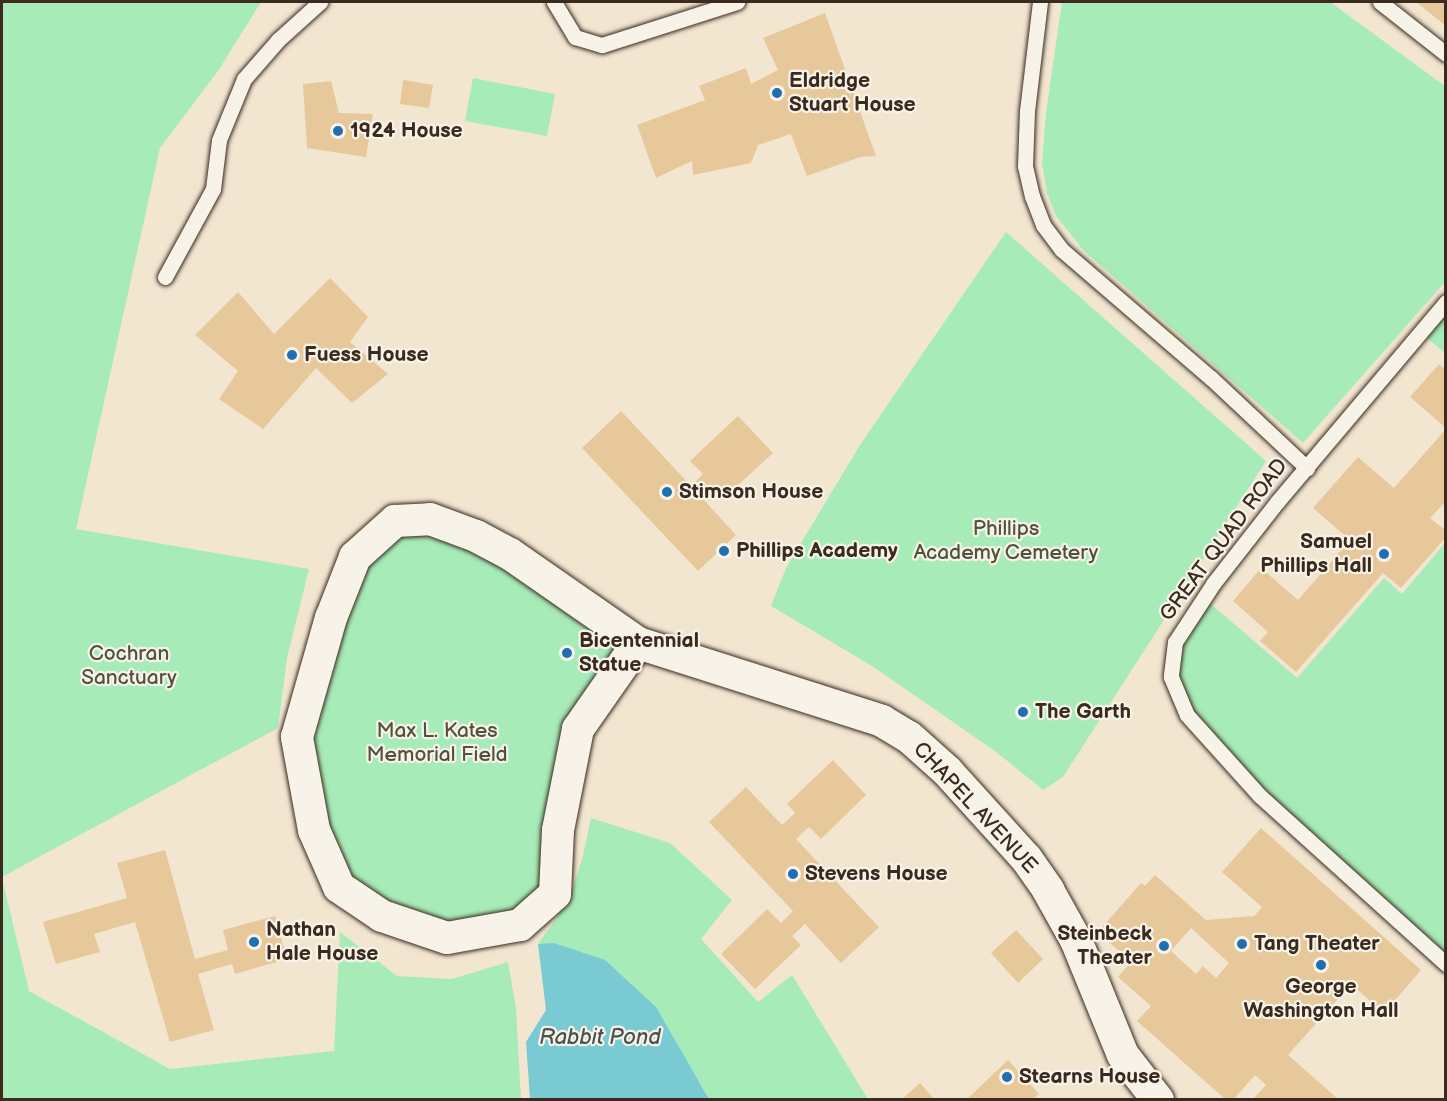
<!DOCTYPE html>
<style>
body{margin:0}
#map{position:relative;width:1447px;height:1101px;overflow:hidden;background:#f2e6d1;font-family:"Balsamiq Sans",sans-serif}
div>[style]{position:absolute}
.green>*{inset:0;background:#a7ecb8}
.water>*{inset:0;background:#7acad4}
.building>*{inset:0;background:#e7c89a}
.roads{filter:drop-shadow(0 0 2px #3b2a1e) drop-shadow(0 0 2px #3b2a1e)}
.lane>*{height:15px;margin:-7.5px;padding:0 7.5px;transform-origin:7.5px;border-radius:7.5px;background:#f7f3e8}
.street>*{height:32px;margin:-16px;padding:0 16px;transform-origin:16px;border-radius:16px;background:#f7f3e8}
.dots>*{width:16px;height:16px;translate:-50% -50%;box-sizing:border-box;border:3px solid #f7f3e8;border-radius:50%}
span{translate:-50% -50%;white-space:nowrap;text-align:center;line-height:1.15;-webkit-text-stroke:4.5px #f7f3e8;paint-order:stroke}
.poi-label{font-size:21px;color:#3b2a1e;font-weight:700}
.left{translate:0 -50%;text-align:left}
.right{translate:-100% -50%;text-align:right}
.park-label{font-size:21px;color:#51513d}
.street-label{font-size:21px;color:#3b2a1e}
.water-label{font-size:22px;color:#4b524c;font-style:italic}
.frame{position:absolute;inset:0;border:3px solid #3b2a1e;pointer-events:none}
</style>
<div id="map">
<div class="green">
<i style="clip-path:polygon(2px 2px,261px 2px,218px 71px,160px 148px,76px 529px,309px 569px,287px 658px,278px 728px,2px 877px)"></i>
<i style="clip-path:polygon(1062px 2px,1330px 2px,1445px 86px,1445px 282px,1303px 443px,1084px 251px,1056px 216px,1047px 193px,1042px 163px,1046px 113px)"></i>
<i style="clip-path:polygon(473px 78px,555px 94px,547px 136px,465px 121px)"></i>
<i style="clip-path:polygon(1006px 232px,1266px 461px,1063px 777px,1043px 790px,995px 751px,872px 666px,771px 606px,786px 568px,860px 445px)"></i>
<i style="clip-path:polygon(1445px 302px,1445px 353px,1420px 332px)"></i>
<i style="clip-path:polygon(430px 519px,638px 643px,578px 729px,555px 894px,447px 938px,339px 887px,297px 737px,355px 557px)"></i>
<i style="clip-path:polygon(1445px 543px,1445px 964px,1260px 796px,1187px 715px,1171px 677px,1175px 642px,1205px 599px,1297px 678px,1384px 578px,1402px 594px)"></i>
<i style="clip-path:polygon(591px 818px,670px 843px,732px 900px,701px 939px,758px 1002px,792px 975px,868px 1099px,709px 1099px,699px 1081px,538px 944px,556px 919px,572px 890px,583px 856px)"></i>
<i style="clip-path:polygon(2px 878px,29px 991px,170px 1069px,334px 1051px,340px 932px,397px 976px,452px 979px,508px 962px,516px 1008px,521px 1099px,2px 1099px)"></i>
</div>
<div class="water">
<i style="clip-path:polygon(554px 943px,605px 960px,656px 1007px,709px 1099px,530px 1099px,526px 1042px,546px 1010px,538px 944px)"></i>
</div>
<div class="building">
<i style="clip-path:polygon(1416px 2px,1446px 2px,1446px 26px)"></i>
<i style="clip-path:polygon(825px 13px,876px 156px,860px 157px,807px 176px,791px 134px,758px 145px,751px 163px,693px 175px,692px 161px,656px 178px,637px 125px,705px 100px,699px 86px,746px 68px,751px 84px,778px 70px,763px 38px)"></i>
<i style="clip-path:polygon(403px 80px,433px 85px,429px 108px,400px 104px)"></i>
<i style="clip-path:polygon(331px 81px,339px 113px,373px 114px,366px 157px,307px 148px,303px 84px)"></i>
<i style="clip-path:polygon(330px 278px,368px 317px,350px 342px,388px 374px,352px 403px,316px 368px,263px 429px,219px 399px,238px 371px,195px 335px,238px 292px,274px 334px)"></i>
<i style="clip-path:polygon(1439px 364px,1446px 370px,1446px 428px,1410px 397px)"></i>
<i style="clip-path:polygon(621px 411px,691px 486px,703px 474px,690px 461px,738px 416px,773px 453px,725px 497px,716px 487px,703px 499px,736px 535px,698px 571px,582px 448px)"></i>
<i style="clip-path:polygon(1446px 429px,1446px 501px,1430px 518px,1446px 531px,1446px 537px,1401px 588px,1383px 573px,1296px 672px,1260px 641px,1268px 632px,1233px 601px,1261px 568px,1298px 600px,1350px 540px,1313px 508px,1358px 457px,1394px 488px)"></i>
<i style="clip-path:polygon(833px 760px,866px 795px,821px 839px,809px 827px,796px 839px,879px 927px,841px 963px,805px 924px,792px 936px,801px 945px,755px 989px,721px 954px,767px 909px,781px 923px,793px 911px,709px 822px,746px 787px,782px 825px,795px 813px,787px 804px)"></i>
<i style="clip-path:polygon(evenodd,1261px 828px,1421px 970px,1384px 1013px,1351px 984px,1288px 1055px,1339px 1100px,1252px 1100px,1266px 1085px,1255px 1075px,1233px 1100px,1226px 1100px,1137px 1021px,1151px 1006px,1118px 977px,1131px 962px,1098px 932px,1141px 883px,1145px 886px,1155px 875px,1206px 920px,1254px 916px,1262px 907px,1222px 872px,1261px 828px,1191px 928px,1229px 963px,1216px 978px,1203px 966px,1196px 974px,1171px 951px,1191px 928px)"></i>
<i style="clip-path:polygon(165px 850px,195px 959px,228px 950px,223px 930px,275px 916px,287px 959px,235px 974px,232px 964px,198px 974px,214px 1030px,170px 1042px,135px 922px,94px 934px,100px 952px,56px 964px,43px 922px,127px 898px,117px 863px)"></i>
<i style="clip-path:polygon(1016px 930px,1043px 959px,1018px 983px,991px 953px)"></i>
<i style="clip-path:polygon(1008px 1060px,1039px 1094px,1032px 1100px,966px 1100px)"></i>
<i style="clip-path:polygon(920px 1083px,935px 1100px,901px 1100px)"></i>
</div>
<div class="roads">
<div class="lane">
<i style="left:554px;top:2px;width:41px;rotate:59deg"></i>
<i style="left:575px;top:37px;width:28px;rotate:17deg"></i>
<i style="left:602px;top:45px;width:142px;rotate:-17.7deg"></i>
<i style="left:1040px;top:2px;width:110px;rotate:96.8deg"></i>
<i style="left:1027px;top:111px;width:55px;rotate:92.1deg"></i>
<i style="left:1025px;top:166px;width:31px;rotate:77deg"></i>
<i style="left:1032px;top:196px;width:31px;rotate:69deg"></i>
<i style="left:1043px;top:225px;width:31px;rotate:53deg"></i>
<i style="left:1062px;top:250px;width:196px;rotate:40.7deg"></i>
<i style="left:1211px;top:378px;width:132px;rotate:43.2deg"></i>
<i style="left:1380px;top:2px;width:84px;rotate:38.2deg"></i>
<i style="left:165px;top:277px;width:100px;rotate:-61.4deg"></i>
<i style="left:213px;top:189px;width:49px;rotate:-83deg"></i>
<i style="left:219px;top:140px;width:66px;rotate:-67.7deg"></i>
<i style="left:244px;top:79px;width:52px;rotate:-48.9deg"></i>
<i style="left:278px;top:40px;width:57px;rotate:-42.1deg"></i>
<i style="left:1446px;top:302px;width:262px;rotate:130.2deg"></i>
<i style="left:1277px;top:502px;width:104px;rotate:128deg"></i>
<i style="left:1213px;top:584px;width:69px;rotate:123.2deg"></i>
<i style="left:1175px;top:642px;width:35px;rotate:97deg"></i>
<i style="left:1171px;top:677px;width:41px;rotate:67.2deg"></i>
<i style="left:1187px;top:715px;width:109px;rotate:48deg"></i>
<i style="left:1260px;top:796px;width:251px;rotate:42.1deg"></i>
</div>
<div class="street">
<i style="left:638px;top:643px;width:105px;rotate:124.9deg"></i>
<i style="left:578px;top:729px;width:103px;rotate:101.2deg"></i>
<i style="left:558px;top:830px;width:64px;rotate:92.7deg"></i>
<i style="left:555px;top:894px;width:47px;rotate:138.5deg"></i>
<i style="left:520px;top:925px;width:74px;rotate:169.9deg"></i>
<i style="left:447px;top:938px;width:69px;rotate:-161.3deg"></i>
<i style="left:382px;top:916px;width:52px;rotate:-146deg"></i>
<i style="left:339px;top:887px;width:62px;rotate:-113.7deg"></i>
<i style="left:314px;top:830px;width:95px;rotate:-100.4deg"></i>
<i style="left:297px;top:737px;width:124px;rotate:-74.1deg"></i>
<i style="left:331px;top:618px;width:66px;rotate:-68.5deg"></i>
<i style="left:355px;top:557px;width:54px;rotate:-42deg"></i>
<i style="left:395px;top:521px;width:35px;rotate:-3deg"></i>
<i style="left:430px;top:519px;width:49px;rotate:20.3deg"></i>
<i style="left:476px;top:536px;width:38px;rotate:28deg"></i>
<i style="left:510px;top:554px;width:156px;rotate:34.8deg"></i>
<i style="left:638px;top:643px;width:256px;rotate:17.7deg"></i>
<i style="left:882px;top:721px;width:31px;rotate:31deg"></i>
<i style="left:909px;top:737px;width:51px;rotate:41.8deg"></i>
<i style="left:947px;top:771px;width:118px;rotate:47.8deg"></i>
<i style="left:1026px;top:858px;width:39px;rotate:55deg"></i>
<i style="left:1048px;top:890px;width:57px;rotate:60.8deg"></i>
<i style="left:1076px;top:940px;width:124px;rotate:67.8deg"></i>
<i style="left:1123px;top:1055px;width:57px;rotate:52.1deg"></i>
</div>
</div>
<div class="dots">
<i style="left:777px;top:93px;background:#1f6fb2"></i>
<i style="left:338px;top:131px;background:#1f6fb2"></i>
<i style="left:292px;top:355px;background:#1f6fb2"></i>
<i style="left:667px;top:492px;background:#1f6fb2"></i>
<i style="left:724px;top:551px;background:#1f6fb2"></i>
<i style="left:1384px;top:554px;background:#1f6fb2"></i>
<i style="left:567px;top:653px;background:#1f6fb2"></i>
<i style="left:1023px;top:712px;background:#1f6fb2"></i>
<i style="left:793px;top:874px;background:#1f6fb2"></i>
<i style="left:254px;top:942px;background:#1f6fb2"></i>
<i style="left:1242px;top:944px;background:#1f6fb2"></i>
<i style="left:1164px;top:946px;background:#1f6fb2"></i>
<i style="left:1321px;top:965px;background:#1f6fb2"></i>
<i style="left:1007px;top:1077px;background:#1f6fb2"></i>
</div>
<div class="poi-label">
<span class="left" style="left:789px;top:93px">Eldridge<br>Stuart House</span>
<span class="left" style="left:350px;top:131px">1924 House</span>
<span class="left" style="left:304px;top:355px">Fuess House</span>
<span class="left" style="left:679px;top:492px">Stimson House</span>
<span class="right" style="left:1372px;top:554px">Samuel<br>Phillips Hall</span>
<span class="left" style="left:736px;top:551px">Phillips Academy</span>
<span class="left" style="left:579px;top:653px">Bicentennial<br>Statue</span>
<span class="left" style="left:1035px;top:712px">The Garth</span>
<span class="left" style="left:805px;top:874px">Stevens House</span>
<span class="left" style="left:266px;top:942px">Nathan<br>Hale House</span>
<span class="right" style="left:1152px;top:946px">Steinbeck<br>Theater</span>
<span class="left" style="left:1254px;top:944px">Tang Theater</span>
<span style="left:1321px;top:999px">George<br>Washington Hall</span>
<span class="left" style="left:1019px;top:1077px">Stearns House</span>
</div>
<div class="park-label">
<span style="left:1006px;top:541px">Phillips<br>Academy Cemetery</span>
<span style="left:129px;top:666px">Cochran<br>Sanctuary</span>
<span style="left:437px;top:743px">Max L. Kates<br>Memorial Field</span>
</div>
<div class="street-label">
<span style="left:1224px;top:540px;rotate:-53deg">GREAT QUAD ROAD</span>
<span style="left:975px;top:808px;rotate:47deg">CHAPEL AVENUE</span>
</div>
<div class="water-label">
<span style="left:600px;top:1038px">Rabbit Pond</span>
</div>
<div class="frame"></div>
</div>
